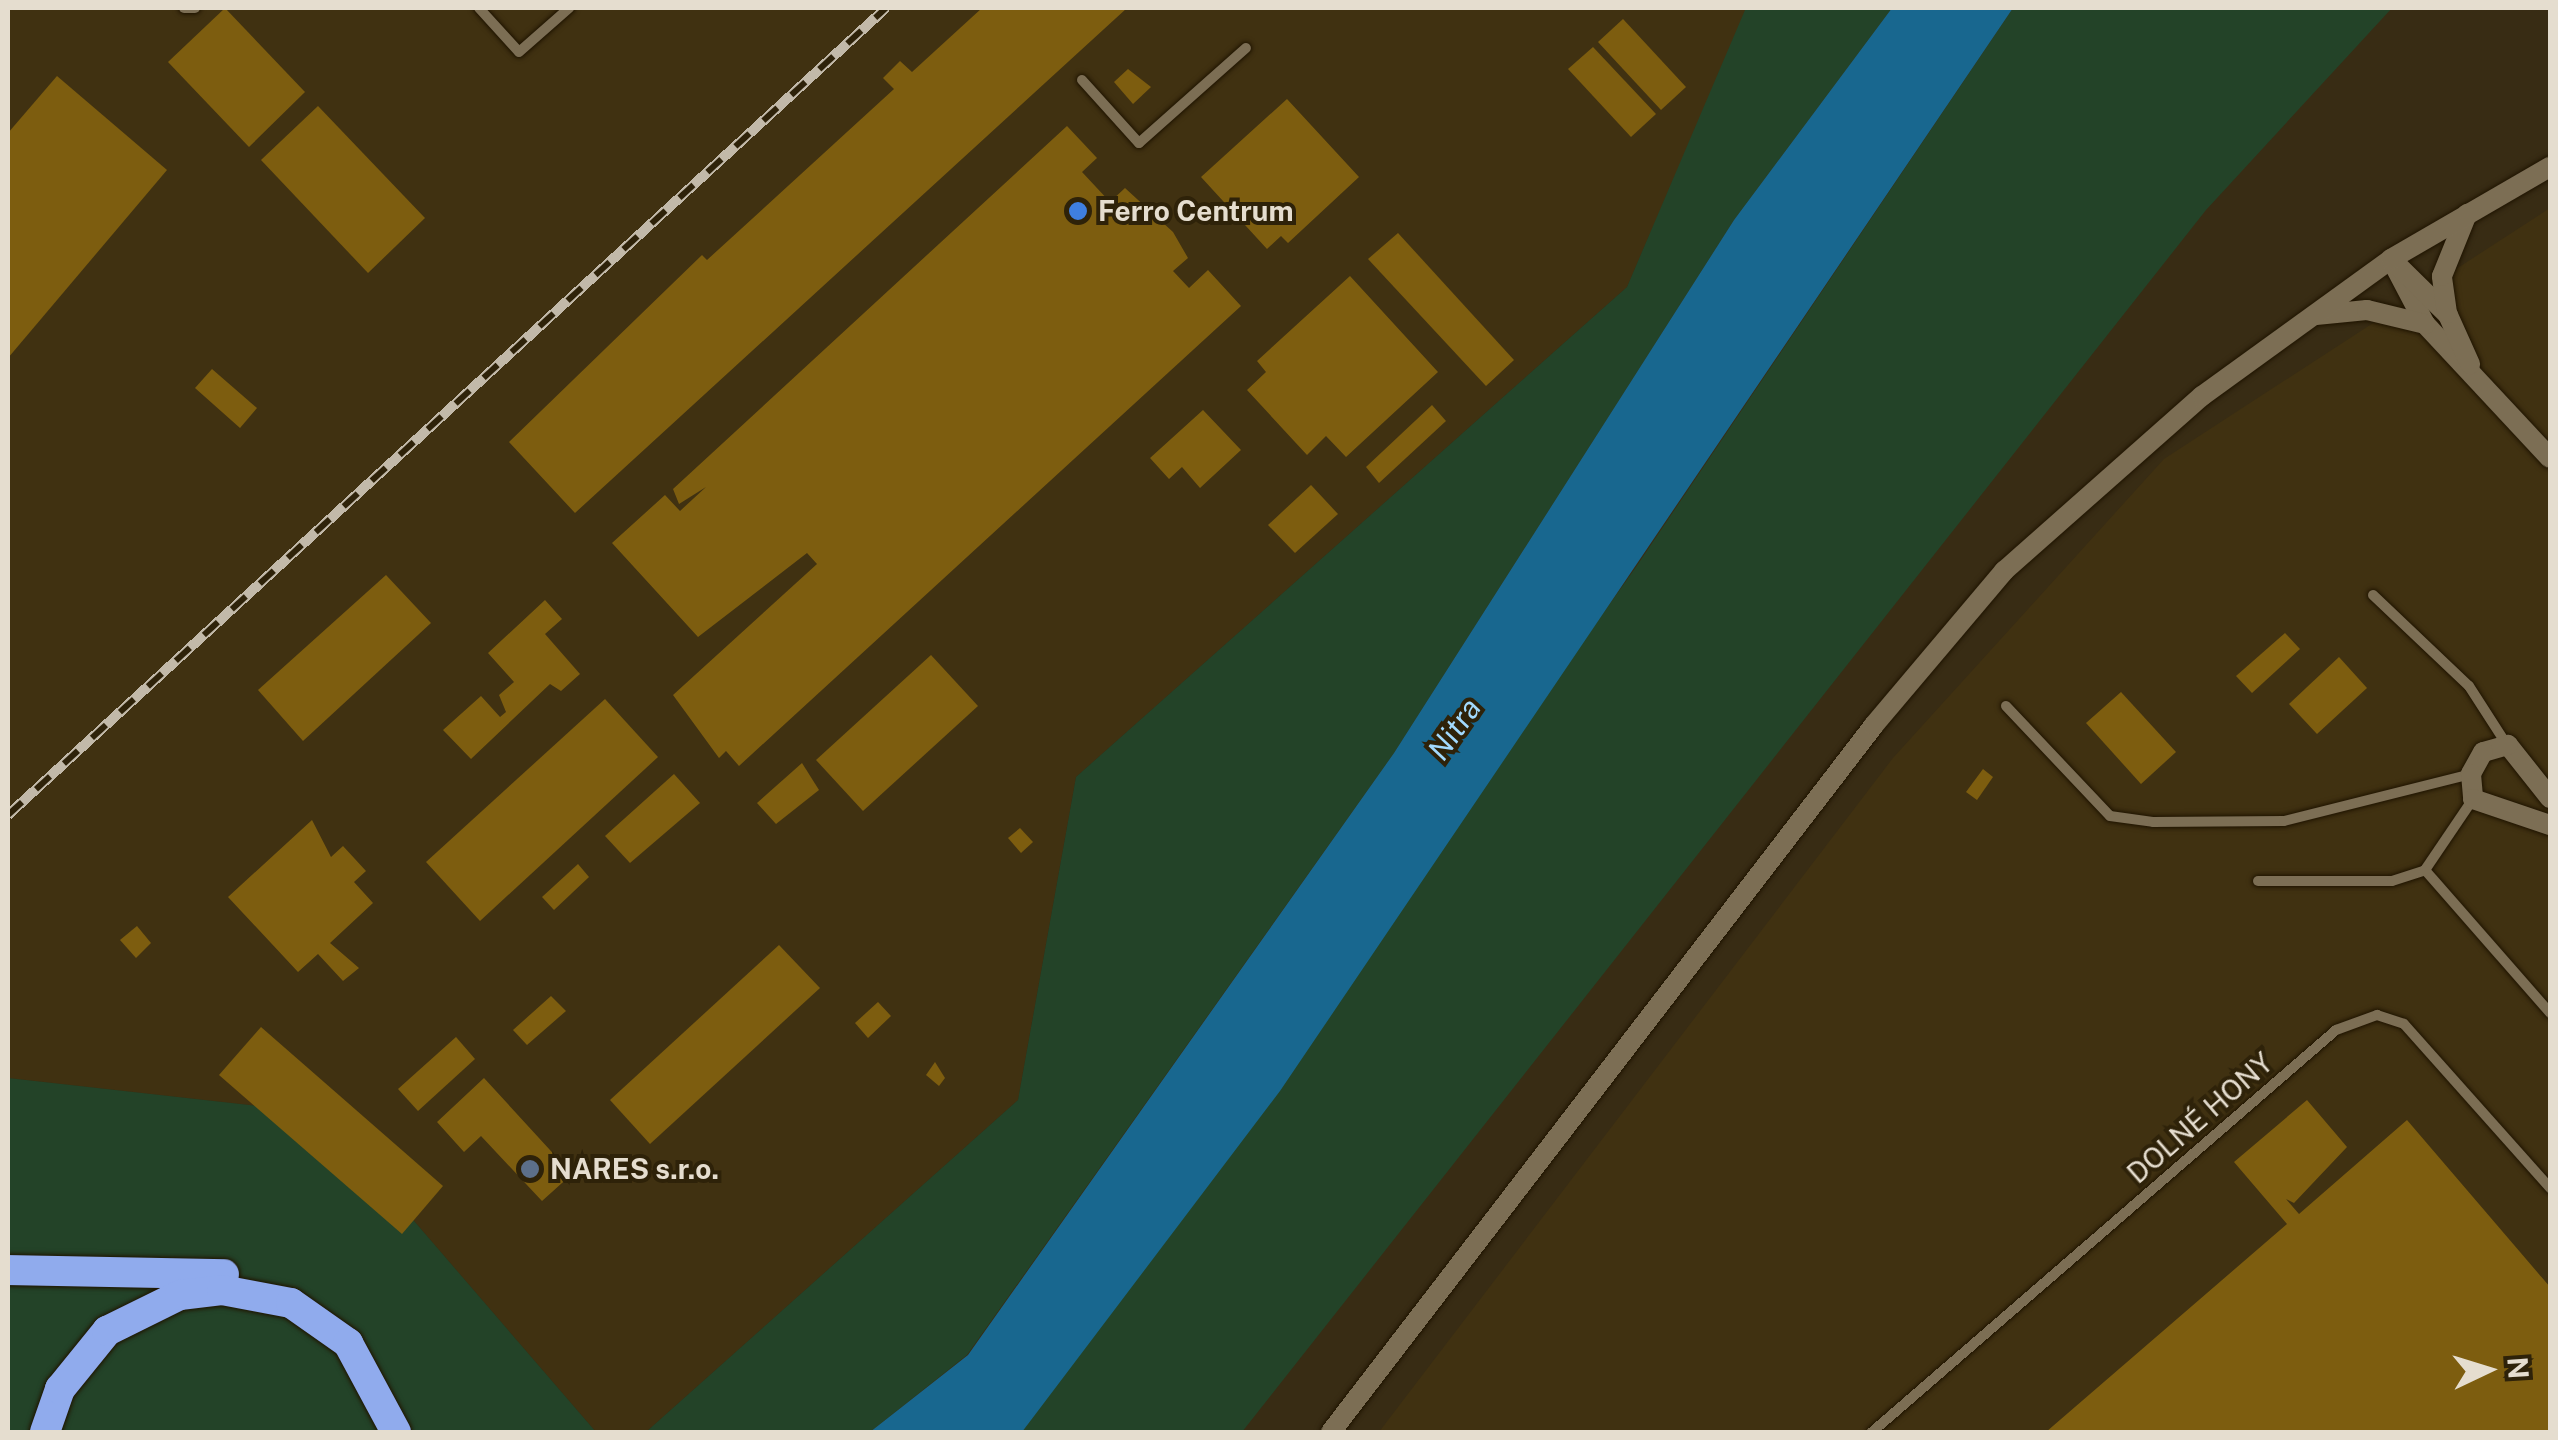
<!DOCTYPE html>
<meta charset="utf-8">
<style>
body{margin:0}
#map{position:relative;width:2558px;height:1440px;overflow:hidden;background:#382c14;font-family:"Public Sans",sans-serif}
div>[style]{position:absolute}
.built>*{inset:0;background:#403111}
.green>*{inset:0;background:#234328}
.water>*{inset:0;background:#18678f}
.building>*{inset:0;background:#7d5d0f}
.roads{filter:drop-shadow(0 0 2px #1f1400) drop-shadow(0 0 2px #1f1400)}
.lane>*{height:10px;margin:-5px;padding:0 5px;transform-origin:5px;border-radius:5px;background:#7c6e54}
.street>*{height:20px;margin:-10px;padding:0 10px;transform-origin:10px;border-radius:10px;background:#7c6e54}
.highway>*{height:30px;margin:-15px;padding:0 15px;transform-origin:15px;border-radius:15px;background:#90abed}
.rail>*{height:10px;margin-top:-5px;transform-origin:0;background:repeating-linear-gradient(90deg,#2e2209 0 19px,#c2b9a9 0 38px);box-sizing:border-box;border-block:2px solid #c2b9a9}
.dots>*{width:28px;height:28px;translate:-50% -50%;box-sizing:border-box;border:5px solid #2e2209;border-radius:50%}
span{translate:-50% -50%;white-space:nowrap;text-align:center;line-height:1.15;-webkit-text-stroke:8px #2e2209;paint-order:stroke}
.poi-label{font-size:28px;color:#e5ddcf;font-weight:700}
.left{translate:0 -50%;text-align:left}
.street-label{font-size:28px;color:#e5ddcf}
.water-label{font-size:30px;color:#a2dafe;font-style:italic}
.frame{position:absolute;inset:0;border:10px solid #e5ddcf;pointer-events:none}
.north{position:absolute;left:2438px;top:1320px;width:100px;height:100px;-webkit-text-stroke:8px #2e2209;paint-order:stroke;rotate:86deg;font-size:28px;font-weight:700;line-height:40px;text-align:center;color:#e5ddcf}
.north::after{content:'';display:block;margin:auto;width:35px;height:45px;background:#e5ddcf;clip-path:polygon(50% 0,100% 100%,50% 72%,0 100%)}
</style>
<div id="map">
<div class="built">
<i style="clip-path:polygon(8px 8px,1748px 8px,1627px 287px,1076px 777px,1018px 1100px,646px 1432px,596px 1432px,321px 1113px,8px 1078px)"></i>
<i style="clip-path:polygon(2550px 208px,2550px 1432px,1379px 1432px,1893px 758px,2164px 459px)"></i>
</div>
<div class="green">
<i style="clip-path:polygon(1892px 8px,1734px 220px,1394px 753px,967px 1355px,870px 1432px,646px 1432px,1018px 1100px,1076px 777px,1627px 287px,1745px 10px)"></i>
<i style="clip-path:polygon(2013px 8px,2392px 8px,2206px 210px,1242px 1432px,1022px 1432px,1636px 567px)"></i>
<i style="clip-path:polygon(8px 1078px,321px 1113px,596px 1432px,8px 1432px)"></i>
</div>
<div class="water">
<i style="clip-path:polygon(1892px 8px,2013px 8px,1280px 1091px,1022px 1432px,870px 1432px,968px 1355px,1394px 753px,1734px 220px)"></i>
</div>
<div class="building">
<i style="clip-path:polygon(225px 8px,305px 92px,249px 147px,168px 62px)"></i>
<i style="clip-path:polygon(982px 8px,1127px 8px,575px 513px,509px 442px,702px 255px,707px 260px,894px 89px,883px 78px,900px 61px,912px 72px)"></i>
<i style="clip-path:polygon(1623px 19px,1686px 87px,1661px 110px,1598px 42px)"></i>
<i style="clip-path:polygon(1593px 47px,1656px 114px,1631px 137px,1568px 69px)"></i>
<i style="clip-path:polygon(1128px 69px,1151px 87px,1133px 104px,1114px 82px)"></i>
<i style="clip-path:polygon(57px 76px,167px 170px,8px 358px,8px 133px)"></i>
<i style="clip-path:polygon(1287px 99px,1359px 177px,1288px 243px,1281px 236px,1267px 249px,1201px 177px)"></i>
<i style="clip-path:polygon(318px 106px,425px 218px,368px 273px,261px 160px)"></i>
<i style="clip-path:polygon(1067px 126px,1097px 158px,1082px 172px,1110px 202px,1125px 188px,1173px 232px,1188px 258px,1173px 271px,1189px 288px,1208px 270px,1241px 306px,739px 766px,726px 751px,719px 758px,673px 695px,817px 564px,807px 553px,698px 637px,612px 543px,665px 495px,680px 511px,706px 487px,679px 504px,673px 489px)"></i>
<i style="clip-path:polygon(1398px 233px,1514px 360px,1486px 386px,1368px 259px)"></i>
<i style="clip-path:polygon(1350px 276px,1438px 372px,1346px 457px,1326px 436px,1307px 455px,1247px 390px,1266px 372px,1257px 361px)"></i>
<i style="clip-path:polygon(212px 369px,257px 408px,240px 428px,195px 388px)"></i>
<i style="clip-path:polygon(1432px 405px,1446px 421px,1379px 483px,1366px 467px)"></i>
<i style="clip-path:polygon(1203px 410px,1241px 450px,1200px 488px,1182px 467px,1169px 479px,1150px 458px)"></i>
<i style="clip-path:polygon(1311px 485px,1338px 514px,1295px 553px,1268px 525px)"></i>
<i style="clip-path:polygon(386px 575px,431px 623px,303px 741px,258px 690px)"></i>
<i style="clip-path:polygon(545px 600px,562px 619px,545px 634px,580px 674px,561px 691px,550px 684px,471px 759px,443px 730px,481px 696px,500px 717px,506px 712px,499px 695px,514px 682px,488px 653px)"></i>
<i style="clip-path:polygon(2285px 633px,2300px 649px,2252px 693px,2236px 676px)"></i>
<i style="clip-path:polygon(931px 655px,978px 706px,863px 811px,816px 760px)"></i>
<i style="clip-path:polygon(2339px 657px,2367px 688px,2317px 734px,2289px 704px)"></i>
<i style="clip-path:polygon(2121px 692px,2176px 752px,2141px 784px,2086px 723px)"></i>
<i style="clip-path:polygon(605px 699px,658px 757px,480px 921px,426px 862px)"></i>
<i style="clip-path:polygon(802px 763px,819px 790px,776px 824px,757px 803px)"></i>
<i style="clip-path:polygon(1983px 769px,1993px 777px,1977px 800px,1966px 792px)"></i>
<i style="clip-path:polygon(674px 774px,700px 803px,630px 863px,605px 836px)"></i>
<i style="clip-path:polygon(312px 820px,331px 857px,343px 846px,366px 871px,354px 882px,373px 903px,330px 943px,359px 968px,343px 981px,318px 954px,298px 972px,228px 897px)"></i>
<i style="clip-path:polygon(1020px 828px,1033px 842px,1021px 853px,1008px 838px)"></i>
<i style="clip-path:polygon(578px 864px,589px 877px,554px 910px,542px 897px)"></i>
<i style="clip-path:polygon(137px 926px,151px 943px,136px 958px,120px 940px)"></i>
<i style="clip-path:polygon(779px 945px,820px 988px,650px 1144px,610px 1100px)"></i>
<i style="clip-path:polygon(551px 996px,566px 1011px,527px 1045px,513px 1030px)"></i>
<i style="clip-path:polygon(878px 1002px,891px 1016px,868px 1038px,855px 1023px)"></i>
<i style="clip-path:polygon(261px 1027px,443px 1186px,402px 1234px,219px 1075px)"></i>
<i style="clip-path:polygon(456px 1037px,475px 1059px,418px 1111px,398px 1089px)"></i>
<i style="clip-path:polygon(935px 1062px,945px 1078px,939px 1086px,926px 1075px)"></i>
<i style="clip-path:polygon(484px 1078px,572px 1174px,542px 1201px,481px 1136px,464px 1152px,437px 1122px)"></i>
<i style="clip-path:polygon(2307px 1100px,2347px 1147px,2294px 1203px,2286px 1199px,2299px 1214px,2407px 1120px,2550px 1287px,2550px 1432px,2046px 1432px,2287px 1224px,2234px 1162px)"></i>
</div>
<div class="roads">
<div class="lane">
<i style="left:184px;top:8px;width:11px"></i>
<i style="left:479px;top:8px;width:59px;rotate:47.7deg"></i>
<i style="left:519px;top:52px;width:67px;rotate:-41.3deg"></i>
<i style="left:1082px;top:80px;width:85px;rotate:47.9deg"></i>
<i style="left:1139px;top:143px;width:143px;rotate:-41.6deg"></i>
<i style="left:2373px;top:595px;width:132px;rotate:43.5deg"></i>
<i style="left:2469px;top:686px;width:70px;rotate:57.2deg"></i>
<i style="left:2006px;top:706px;width:151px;rotate:46.6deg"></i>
<i style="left:2110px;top:816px;width:43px;rotate:7.9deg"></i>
<i style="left:2153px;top:822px;width:131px;rotate:-0.4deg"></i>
<i style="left:2284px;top:821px;width:193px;rotate:-14.1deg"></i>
<i style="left:2425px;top:870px;width:190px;rotate:48.8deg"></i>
<i style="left:2258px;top:881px;width:134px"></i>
<i style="left:2392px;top:881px;width:35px;rotate:-18deg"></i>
<i style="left:2425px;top:870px;width:86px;rotate:-55.9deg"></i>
<i style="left:1872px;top:1432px;width:614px;rotate:-40.9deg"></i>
<i style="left:2336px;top:1030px;width:44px;rotate:-20.1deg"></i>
<i style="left:2377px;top:1015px;width:28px;rotate:18deg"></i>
<i style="left:2404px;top:1024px;width:220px;rotate:48.3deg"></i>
</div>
<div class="street">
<i style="left:2391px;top:259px;width:73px;rotate:62.4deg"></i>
<i style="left:2425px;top:324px;width:183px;rotate:47deg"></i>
<i style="left:2393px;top:261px;width:77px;rotate:44.5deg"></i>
<i style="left:2448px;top:315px;width:54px;rotate:65.8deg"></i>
<i style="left:2447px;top:313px;width:37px;rotate:-98deg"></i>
<i style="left:2442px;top:276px;width:67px;rotate:-68deg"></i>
<i style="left:2316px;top:315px;width:51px;rotate:-5.6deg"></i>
<i style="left:2367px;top:310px;width:60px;rotate:13.6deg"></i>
<i style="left:2550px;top:798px;width:68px;rotate:-128.4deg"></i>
<i style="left:2508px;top:745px;width:26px;rotate:164deg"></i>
<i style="left:2483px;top:752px;width:25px;rotate:119deg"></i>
<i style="left:2471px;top:774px;width:25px;rotate:85deg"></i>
<i style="left:2473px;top:799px;width:81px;rotate:18.7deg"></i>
<i style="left:1331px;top:1432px;width:891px;rotate:-52.47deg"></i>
<i style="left:1874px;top:725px;width:202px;rotate:-49.8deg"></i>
<i style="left:2004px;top:571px;width:264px;rotate:-41.5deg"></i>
<i style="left:2202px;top:396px;width:233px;rotate:-35.9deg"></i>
<i style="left:2391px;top:259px;width:184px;rotate:-30.1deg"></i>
</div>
<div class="highway">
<i style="left:8px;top:1270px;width:216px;rotate:1.1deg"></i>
<i style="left:45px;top:1432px;width:46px;rotate:-70.8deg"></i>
<i style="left:60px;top:1389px;width:75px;rotate:-51deg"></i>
<i style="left:107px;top:1331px;width:81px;rotate:-26.3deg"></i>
<i style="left:180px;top:1295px;width:42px;rotate:-6.8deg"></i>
<i style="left:222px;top:1290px;width:70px;rotate:10.7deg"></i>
<i style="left:291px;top:1303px;width:70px;rotate:35.1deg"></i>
<i style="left:348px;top:1343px;width:101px;rotate:61.7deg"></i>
</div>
</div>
<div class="rail">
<i style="left:8px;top:815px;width:1193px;rotate:-42.59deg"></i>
</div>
<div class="dots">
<i style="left:1078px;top:211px;background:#3f7fe0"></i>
<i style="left:530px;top:1169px;background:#5c6f8a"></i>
</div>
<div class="poi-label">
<span class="left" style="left:1098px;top:211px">Ferro Centrum</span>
<span class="left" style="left:550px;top:1169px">NARES s.r.o.</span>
</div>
<div class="street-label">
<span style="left:2200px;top:1118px;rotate:-41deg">DOLNÉ HONY</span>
</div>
<div class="water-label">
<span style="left:1454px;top:729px;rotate:-55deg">Nitra</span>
</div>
<div class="frame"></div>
<div class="north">N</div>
</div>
